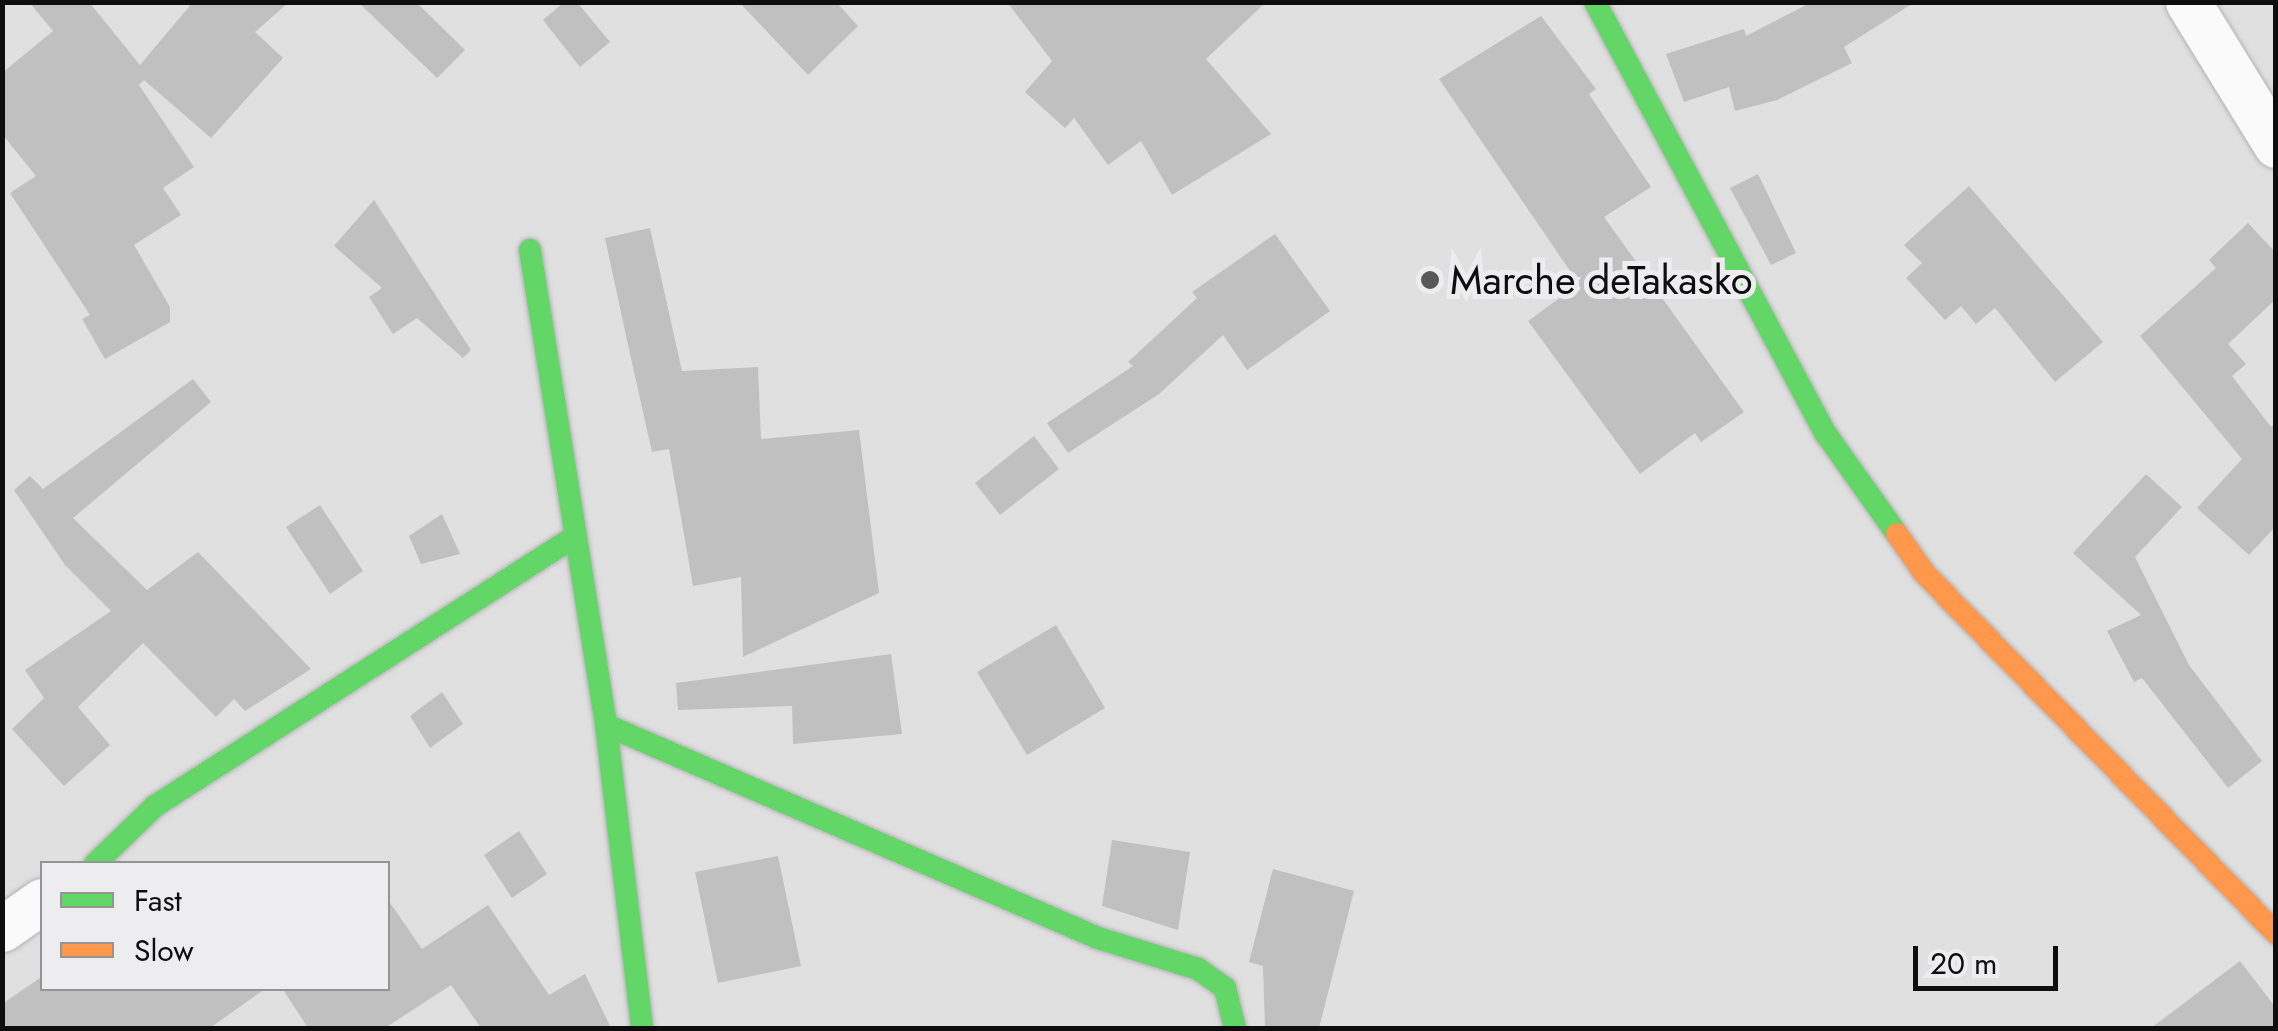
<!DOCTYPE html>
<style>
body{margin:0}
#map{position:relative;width:2278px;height:1031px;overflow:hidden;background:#e0e0e1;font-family:Jost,sans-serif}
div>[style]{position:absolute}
.building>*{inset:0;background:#c0c0c1}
.roads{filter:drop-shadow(0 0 2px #b3b3b4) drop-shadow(0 0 2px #b3b3b4)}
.street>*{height:45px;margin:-22.5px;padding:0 22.5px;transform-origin:22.5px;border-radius:22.5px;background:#fafafa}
.fast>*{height:22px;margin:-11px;padding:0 11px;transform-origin:11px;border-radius:11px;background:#63d668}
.slow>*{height:22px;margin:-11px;padding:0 11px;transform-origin:11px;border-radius:11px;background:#ff974d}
.dots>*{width:28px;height:28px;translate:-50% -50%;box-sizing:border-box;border:5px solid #ededef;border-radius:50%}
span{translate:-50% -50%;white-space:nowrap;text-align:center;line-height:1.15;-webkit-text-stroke:10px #ededef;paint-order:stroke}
.poi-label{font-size:40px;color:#0e0e0f}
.left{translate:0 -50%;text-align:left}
.frame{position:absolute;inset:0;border:5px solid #0e0e0f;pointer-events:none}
.legend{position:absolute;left:40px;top:861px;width:350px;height:130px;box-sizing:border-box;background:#ededef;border:2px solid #949495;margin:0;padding:12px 18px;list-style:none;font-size:30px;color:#0e0e0f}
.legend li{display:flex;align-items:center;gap:20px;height:50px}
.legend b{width:50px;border:2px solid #949495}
.scale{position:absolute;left:1913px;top:946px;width:145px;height:45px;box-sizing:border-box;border:5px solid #0e0e0f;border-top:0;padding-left:12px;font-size:30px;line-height:35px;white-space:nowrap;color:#0e0e0f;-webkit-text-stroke:8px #ededef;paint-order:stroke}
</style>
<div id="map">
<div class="building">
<i style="clip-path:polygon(29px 2px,89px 2px,140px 65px,193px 2px,289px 2px,255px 32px,283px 58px,211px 138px,144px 80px,139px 85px,194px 167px,163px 188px,181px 215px,134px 245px,170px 307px,170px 322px,105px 359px,82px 319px,90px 315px,10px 193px,36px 176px,2px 134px,2px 73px,53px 31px)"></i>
<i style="clip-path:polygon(358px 2px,416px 2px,465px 50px,437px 78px)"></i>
<i style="clip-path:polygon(564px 2px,577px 2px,610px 42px,580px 67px,543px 20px)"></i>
<i style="clip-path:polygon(739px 2px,836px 2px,858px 26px,808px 75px)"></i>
<i style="clip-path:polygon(1007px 2px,1266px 2px,1206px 59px,1271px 134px,1172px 195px,1141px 141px,1108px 165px,1074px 118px,1065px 128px,1025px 92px,1052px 61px)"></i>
<i style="clip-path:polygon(1812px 2px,1915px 2px,1844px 47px,1852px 63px,1777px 100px,1735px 111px,1729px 87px,1684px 102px,1666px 54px,1744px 29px,1746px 36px)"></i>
<i style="clip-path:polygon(1541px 16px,1596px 89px,1589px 94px,1651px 187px,1604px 217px,1744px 412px,1701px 442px,1695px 433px,1640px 474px,1528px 321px,1579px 284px,1439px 79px)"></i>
<i style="clip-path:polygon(1758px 174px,1796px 253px,1771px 265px,1730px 188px)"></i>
<i style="clip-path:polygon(1969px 186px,2103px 342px,2055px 382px,1995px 308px,1976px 324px,1961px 306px,1945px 320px,1906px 278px,1922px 263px,1904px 245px)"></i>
<i style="clip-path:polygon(374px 200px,471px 350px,463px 358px,417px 318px,393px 334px,369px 297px,382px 288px,334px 246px)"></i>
<i style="clip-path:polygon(2248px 223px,2276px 253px,2276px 299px,2228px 344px,2246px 364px,2232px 376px,2271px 427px,2276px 422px,2276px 526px,2249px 555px,2197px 508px,2242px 459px,2140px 336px,2216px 268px,2209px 260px)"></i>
<i style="clip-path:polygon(650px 228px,682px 371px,758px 367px,761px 439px,859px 430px,879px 593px,743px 657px,741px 577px,693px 586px,669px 449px,652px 452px,628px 345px,605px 238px)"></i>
<i style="clip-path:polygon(1275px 234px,1330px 311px,1247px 370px,1223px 335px,1159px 394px,1068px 453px,1047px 423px,1133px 366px,1128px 362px,1197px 298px,1192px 292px)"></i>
<i style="clip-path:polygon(193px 379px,211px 402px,73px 518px,147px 590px,198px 552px,311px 669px,245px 711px,234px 699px,216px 717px,143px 643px,78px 707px,110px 745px,64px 786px,12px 729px,44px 698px,25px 670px,111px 611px,65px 565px,14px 490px,30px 476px,43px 489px)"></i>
<i style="clip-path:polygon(1034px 436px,1059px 469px,1000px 515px,975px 483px)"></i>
<i style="clip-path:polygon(2146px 474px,2182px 507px,2135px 557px,2189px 665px,2262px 761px,2228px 788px,2142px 678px,2134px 682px,2107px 631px,2141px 615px,2073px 553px)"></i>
<i style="clip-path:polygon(320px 505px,363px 571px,330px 594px,286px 527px)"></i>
<i style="clip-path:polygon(442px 514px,460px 554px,421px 564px,409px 536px)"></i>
<i style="clip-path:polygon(1056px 625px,1105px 708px,1027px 755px,977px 672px)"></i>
<i style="clip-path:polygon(891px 654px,902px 734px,793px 744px,792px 706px,678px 710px,676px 683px)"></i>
<i style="clip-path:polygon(442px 692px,463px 724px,430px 748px,410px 716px)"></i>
<i style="clip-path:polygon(519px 831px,547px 874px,512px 898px,484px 855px)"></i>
<i style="clip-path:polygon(1112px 840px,1190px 852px,1178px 930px,1102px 906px)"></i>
<i style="clip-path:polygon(778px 856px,801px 966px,718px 983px,695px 872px)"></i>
<i style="clip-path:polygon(1273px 869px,1354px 891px,1319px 1028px,1265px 1028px,1263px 966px,1249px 962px)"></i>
<i style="clip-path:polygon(388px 900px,422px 949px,488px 905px,549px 995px,585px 974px,611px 1028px,481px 1028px,451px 985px,385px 1028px,308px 1028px,282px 988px,388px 988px)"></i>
<i style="clip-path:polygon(2240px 961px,2276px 1008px,2276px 1028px,2151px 1028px)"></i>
<i style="clip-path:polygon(40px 978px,42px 988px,266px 988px,210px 1028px,2px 1028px,2px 1004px)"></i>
</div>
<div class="roads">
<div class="street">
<i style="left:2188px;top:2px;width:168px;rotate:58.4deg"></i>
<i style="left:2px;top:929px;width:49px;rotate:-35deg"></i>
</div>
<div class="fast">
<i style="left:1595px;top:2px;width:490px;rotate:61.9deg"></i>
<i style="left:1826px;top:434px;width:123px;rotate:54.6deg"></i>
<i style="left:530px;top:250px;width:481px;rotate:80.9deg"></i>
<i style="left:606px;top:725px;width:305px;rotate:83.2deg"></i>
<i style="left:606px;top:725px;width:536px;rotate:23.41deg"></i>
<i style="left:1098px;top:938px;width:105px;rotate:17.2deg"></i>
<i style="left:1198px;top:969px;width:33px;rotate:35deg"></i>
<i style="left:1225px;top:988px;width:41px;rotate:76deg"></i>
<i style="left:95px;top:864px;width:83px;rotate:-44deg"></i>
<i style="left:155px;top:806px;width:499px;rotate:-32.7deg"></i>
</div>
<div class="slow">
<i style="left:1897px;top:534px;width:49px;rotate:55deg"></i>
<i style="left:1925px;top:574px;width:502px;rotate:45.65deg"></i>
</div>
</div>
<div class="dots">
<i style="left:1430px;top:280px;background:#585858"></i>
</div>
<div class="poi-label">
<span class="left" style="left:1450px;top:280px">Marche deTakasko</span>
</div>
<div class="frame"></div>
<ul class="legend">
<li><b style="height:12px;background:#63d668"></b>Fast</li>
<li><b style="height:12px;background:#ff974d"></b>Slow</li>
</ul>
<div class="scale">20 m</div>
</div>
